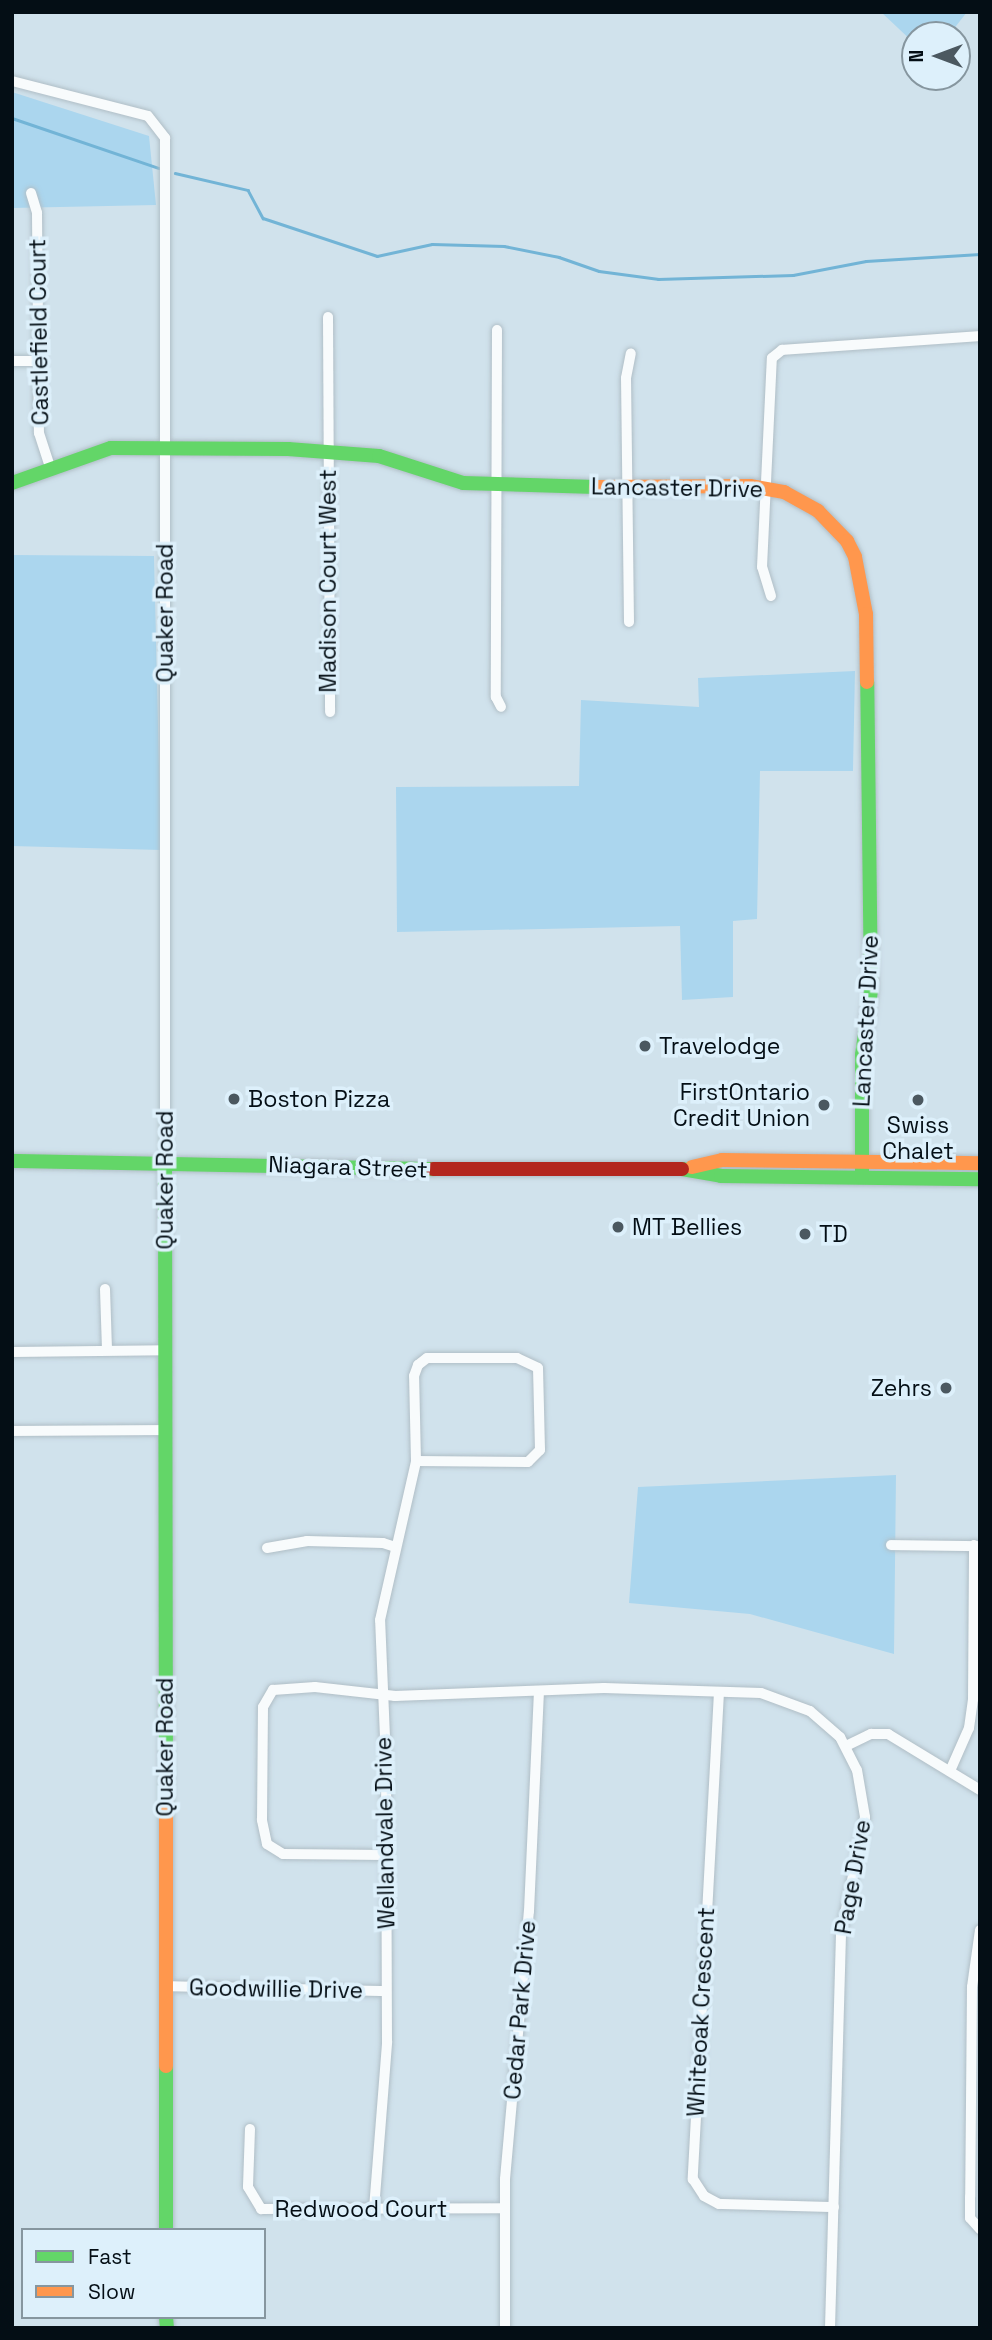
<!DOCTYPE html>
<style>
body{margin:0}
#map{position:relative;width:992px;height:2340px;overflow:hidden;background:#d0e2ec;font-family:"Space Grotesk",sans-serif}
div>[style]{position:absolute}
.green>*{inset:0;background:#abd6ee}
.stream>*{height:2.5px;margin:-1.25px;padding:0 1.25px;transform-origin:1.25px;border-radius:1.25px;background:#72b4d6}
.roads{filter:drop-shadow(0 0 2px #b0bec6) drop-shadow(0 0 2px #b0bec6)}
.street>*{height:10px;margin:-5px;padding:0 5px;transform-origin:5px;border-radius:5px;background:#f8fbfc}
.fast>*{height:14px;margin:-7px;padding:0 7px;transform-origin:7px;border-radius:7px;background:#63d668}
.slow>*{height:14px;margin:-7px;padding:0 7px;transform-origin:7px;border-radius:7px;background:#ff974d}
.jam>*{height:14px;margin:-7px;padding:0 7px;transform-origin:7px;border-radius:7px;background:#b3261e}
.dots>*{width:19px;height:19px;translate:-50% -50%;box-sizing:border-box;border:4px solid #ddf0fb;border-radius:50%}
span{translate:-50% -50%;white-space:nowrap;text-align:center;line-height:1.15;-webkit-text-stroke:7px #ddf0fb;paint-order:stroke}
.street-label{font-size:23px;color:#040e15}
.poi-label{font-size:23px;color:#040e15}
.left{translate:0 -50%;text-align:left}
.right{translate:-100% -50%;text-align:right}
.frame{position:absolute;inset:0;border:14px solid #040e15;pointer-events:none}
.legend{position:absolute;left:21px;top:2228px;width:245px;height:91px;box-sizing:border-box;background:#ddf0fb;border:2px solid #86969f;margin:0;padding:9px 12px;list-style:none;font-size:21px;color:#040e15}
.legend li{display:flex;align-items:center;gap:14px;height:35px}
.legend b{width:35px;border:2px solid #86969f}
.north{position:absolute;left:901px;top:21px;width:70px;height:70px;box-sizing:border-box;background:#ddf0fb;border:2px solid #86969f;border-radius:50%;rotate:270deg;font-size:19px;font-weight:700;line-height:28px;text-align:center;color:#040e15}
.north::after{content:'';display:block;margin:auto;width:24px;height:32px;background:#4b5860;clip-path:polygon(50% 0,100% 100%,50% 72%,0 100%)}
</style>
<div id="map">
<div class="green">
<i style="clip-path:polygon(881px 12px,967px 12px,949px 35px,915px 35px,915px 44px)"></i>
<i style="clip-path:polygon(12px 92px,149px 136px,156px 205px,12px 208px)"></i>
<i style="clip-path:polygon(12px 555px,154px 556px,161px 850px,12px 846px)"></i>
<i style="clip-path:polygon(855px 671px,853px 771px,760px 771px,757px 919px,733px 921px,733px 997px,682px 1000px,680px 926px,397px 932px,396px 787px,579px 786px,581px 700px,699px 707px,698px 678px)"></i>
<i style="clip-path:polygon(896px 1475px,894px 1654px,750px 1614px,629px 1603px,638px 1487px)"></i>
</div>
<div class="stream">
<i style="left:12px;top:118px;width:155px;rotate:18.8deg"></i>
<i style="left:175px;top:173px;width:75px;rotate:13.1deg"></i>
<i style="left:248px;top:190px;width:32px;rotate:62deg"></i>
<i style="left:263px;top:218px;width:120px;rotate:18.4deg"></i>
<i style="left:377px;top:256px;width:56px;rotate:-12.3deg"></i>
<i style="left:432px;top:244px;width:72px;rotate:1.6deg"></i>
<i style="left:504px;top:246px;width:56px;rotate:11.3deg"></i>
<i style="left:559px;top:257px;width:42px;rotate:19.3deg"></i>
<i style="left:599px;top:271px;width:60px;rotate:7.7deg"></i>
<i style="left:658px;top:279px;width:135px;rotate:-1.7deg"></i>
<i style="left:793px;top:275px;width:74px;rotate:-10.9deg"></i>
<i style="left:866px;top:261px;width:114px;rotate:-3.5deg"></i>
</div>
<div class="roads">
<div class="street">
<i style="left:12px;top:81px;width:140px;rotate:14.4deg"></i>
<i style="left:148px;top:116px;width:28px;rotate:52deg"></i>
<i style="left:165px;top:138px;width:1025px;rotate:90deg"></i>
<i style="left:31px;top:193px;width:21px;rotate:73deg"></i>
<i style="left:37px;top:213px;width:220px;rotate:89.5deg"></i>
<i style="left:39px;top:433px;width:38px;rotate:72deg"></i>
<i style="left:328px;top:317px;width:395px;rotate:89.7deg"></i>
<i style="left:497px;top:330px;width:367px;rotate:90.2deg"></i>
<i style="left:496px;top:697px;width:11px;rotate:63deg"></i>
<i style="left:12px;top:361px;width:26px"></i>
<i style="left:771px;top:596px;width:30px;rotate:-107deg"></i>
<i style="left:762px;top:567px;width:209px;rotate:-87.3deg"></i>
<i style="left:772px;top:358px;width:13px;rotate:-39deg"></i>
<i style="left:782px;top:350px;width:198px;rotate:-4deg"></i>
<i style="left:629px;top:622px;width:244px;rotate:-90.7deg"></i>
<i style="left:626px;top:378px;width:25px;rotate:-79deg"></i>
<i style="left:105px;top:1289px;width:61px;rotate:88.1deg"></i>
<i style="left:12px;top:1352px;width:153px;rotate:-0.7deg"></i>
<i style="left:12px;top:1431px;width:154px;rotate:-0.4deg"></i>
<i style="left:891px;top:1545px;width:88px;rotate:0.7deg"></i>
<i style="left:267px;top:1548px;width:41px;rotate:-9.9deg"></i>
<i style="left:307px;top:1541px;width:76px;rotate:1.5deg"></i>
<i style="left:383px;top:1543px;width:13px;rotate:18deg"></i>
<i style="left:719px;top:1692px;width:488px;rotate:93.1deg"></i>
<i style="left:693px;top:2179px;width:20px;rotate:57deg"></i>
<i style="left:704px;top:2196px;width:17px;rotate:28deg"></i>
<i style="left:719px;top:2204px;width:115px;rotate:1.5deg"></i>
<i style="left:846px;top:1746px;width:28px;rotate:-26deg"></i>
<i style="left:871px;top:1734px;width:17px"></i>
<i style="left:888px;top:1734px;width:108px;rotate:31.3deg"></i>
<i style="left:950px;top:1771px;width:47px;rotate:-66.2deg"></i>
<i style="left:969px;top:1728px;width:29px;rotate:-82deg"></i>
<i style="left:973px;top:1699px;width:154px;rotate:-89.6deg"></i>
<i style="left:386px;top:1855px;width:103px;rotate:-179.4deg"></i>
<i style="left:283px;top:1854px;width:19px;rotate:-148deg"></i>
<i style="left:267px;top:1844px;width:25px;rotate:-102deg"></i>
<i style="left:262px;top:1820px;width:113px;rotate:-89.5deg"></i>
<i style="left:263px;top:1707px;width:20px;rotate:-60deg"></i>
<i style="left:273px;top:1690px;width:42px;rotate:-4.1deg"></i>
<i style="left:315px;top:1687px;width:81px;rotate:6.4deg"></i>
<i style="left:395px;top:1696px;width:209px;rotate:-2.2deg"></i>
<i style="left:604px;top:1688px;width:157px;rotate:1.8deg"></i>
<i style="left:761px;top:1693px;width:52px;rotate:20.2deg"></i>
<i style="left:810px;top:1711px;width:40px;rotate:41deg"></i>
<i style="left:840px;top:1737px;width:37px;rotate:63deg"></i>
<i style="left:857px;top:1770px;width:48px;rotate:80.3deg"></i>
<i style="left:865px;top:1817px;width:119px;rotate:101.6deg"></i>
<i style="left:841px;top:1934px;width:394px;rotate:91.6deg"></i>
<i style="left:980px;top:1930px;width:58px;rotate:98deg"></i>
<i style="left:972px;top:1987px;width:210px;rotate:90.5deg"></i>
<i style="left:970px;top:2197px;width:21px;rotate:90deg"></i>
<i style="left:970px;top:2218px;width:15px;rotate:48deg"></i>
<i style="left:165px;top:1986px;width:221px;rotate:1.3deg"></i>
<i style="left:250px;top:2129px;width:58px;rotate:92deg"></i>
<i style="left:248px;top:2187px;width:26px;rotate:59deg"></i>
<i style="left:261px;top:2209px;width:243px;rotate:-0.2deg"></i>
<i style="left:374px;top:2209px;width:168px;rotate:-85.5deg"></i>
<i style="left:387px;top:2042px;width:281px;rotate:-90.2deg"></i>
<i style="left:386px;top:1761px;width:141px;rotate:-92.4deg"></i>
<i style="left:380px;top:1620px;width:163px;rotate:-77.2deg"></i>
<i style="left:416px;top:1461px;width:85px;rotate:-91.3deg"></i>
<i style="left:414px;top:1376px;width:12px;rotate:-70deg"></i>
<i style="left:418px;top:1365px;width:11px;rotate:-38deg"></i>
<i style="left:427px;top:1358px;width:90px"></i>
<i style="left:517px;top:1358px;width:23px;rotate:25deg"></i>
<i style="left:538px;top:1368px;width:82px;rotate:88.6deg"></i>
<i style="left:540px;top:1450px;width:17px;rotate:135deg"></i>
<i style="left:528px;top:1462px;width:112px;rotate:-179.5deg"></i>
<i style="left:505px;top:2328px;width:149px;rotate:-90deg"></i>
<i style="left:505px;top:2179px;width:269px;rotate:-84.9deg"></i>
<i style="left:529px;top:1911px;width:219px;rotate:-87.4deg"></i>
</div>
<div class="fast">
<i style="left:12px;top:483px;width:105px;rotate:-19.5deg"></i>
<i style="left:111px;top:448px;width:177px;rotate:0.3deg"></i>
<i style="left:288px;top:449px;width:91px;rotate:4.4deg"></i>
<i style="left:379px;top:456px;width:88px;rotate:17.8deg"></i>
<i style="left:463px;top:483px;width:133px;rotate:1.7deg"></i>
<i style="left:12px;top:1161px;width:421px;rotate:1.1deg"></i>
<i style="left:165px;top:1163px;width:608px;rotate:89.91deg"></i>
<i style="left:682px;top:1169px;width:40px;rotate:10deg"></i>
<i style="left:721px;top:1176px;width:259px;rotate:0.7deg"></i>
<i style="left:862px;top:1177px;width:122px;rotate:-90deg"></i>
<i style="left:862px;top:1055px;width:66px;rotate:-82.1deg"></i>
<i style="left:871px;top:990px;width:308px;rotate:-90.7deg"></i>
<i style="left:166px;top:2066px;width:164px;rotate:90deg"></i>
<i style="left:166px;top:2317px;width:11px;rotate:85deg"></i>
</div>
<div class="slow">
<i style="left:596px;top:487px;width:154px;rotate:-0.4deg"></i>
<i style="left:750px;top:486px;width:35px;rotate:10deg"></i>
<i style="left:784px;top:492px;width:39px;rotate:29deg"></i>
<i style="left:818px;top:511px;width:42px;rotate:46deg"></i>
<i style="left:847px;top:541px;width:18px;rotate:63deg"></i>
<i style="left:855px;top:557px;width:58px;rotate:79.1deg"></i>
<i style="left:866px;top:614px;width:68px;rotate:89.2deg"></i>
<i style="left:692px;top:1167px;width:31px;rotate:-13deg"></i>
<i style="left:722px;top:1160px;width:258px;rotate:0.7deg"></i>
<i style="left:166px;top:1771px;width:295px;rotate:90deg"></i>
</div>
<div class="jam">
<i style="left:433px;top:1169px;width:249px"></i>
</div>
</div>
<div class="dots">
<i style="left:645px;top:1046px;background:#4b5860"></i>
<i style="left:234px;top:1099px;background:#4b5860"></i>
<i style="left:918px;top:1100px;background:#4b5860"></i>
<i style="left:824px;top:1105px;background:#4b5860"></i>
<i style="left:618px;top:1227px;background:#4b5860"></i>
<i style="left:805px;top:1234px;background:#4b5860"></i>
<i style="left:946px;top:1388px;background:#4b5860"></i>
</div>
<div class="street-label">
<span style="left:39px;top:332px;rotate:-91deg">Castlefield Court</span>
<span style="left:677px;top:488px;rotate:1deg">Lancaster Drive</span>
<span style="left:328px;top:581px;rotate:-90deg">Madison Court West</span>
<span style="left:165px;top:613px;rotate:-90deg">Quaker Road</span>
<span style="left:866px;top:1021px;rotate:-87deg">Lancaster Drive</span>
<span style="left:348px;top:1167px;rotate:2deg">Niagara Street</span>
<span style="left:165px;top:1180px;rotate:-90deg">Quaker Road</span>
<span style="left:165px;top:1747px;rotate:-90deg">Quaker Road</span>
<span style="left:385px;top:1833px;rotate:-91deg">Wellandvale Drive</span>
<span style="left:853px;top:1877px;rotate:-80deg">Page Drive</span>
<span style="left:276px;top:1989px;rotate:1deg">Goodwillie Drive</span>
<span style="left:520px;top:2010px;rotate:-85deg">Cedar Park Drive</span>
<span style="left:701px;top:2012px;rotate:-87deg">Whiteoak Crescent</span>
<span style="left:361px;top:2209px">Redwood Court</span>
</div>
<div class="poi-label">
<span class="left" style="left:659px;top:1046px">Travelodge</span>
<span class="right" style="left:810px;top:1105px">FirstOntario<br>Credit Union</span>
<span class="left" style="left:248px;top:1099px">Boston Pizza</span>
<span style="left:918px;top:1138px">Swiss<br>Chalet</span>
<span class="left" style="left:632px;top:1227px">MT Bellies</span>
<span class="left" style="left:819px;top:1234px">TD</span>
<span class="right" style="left:932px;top:1388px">Zehrs</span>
</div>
<div class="frame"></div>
<ul class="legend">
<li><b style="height:9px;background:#63d668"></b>Fast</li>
<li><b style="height:9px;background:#ff974d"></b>Slow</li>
</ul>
<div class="north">N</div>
</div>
